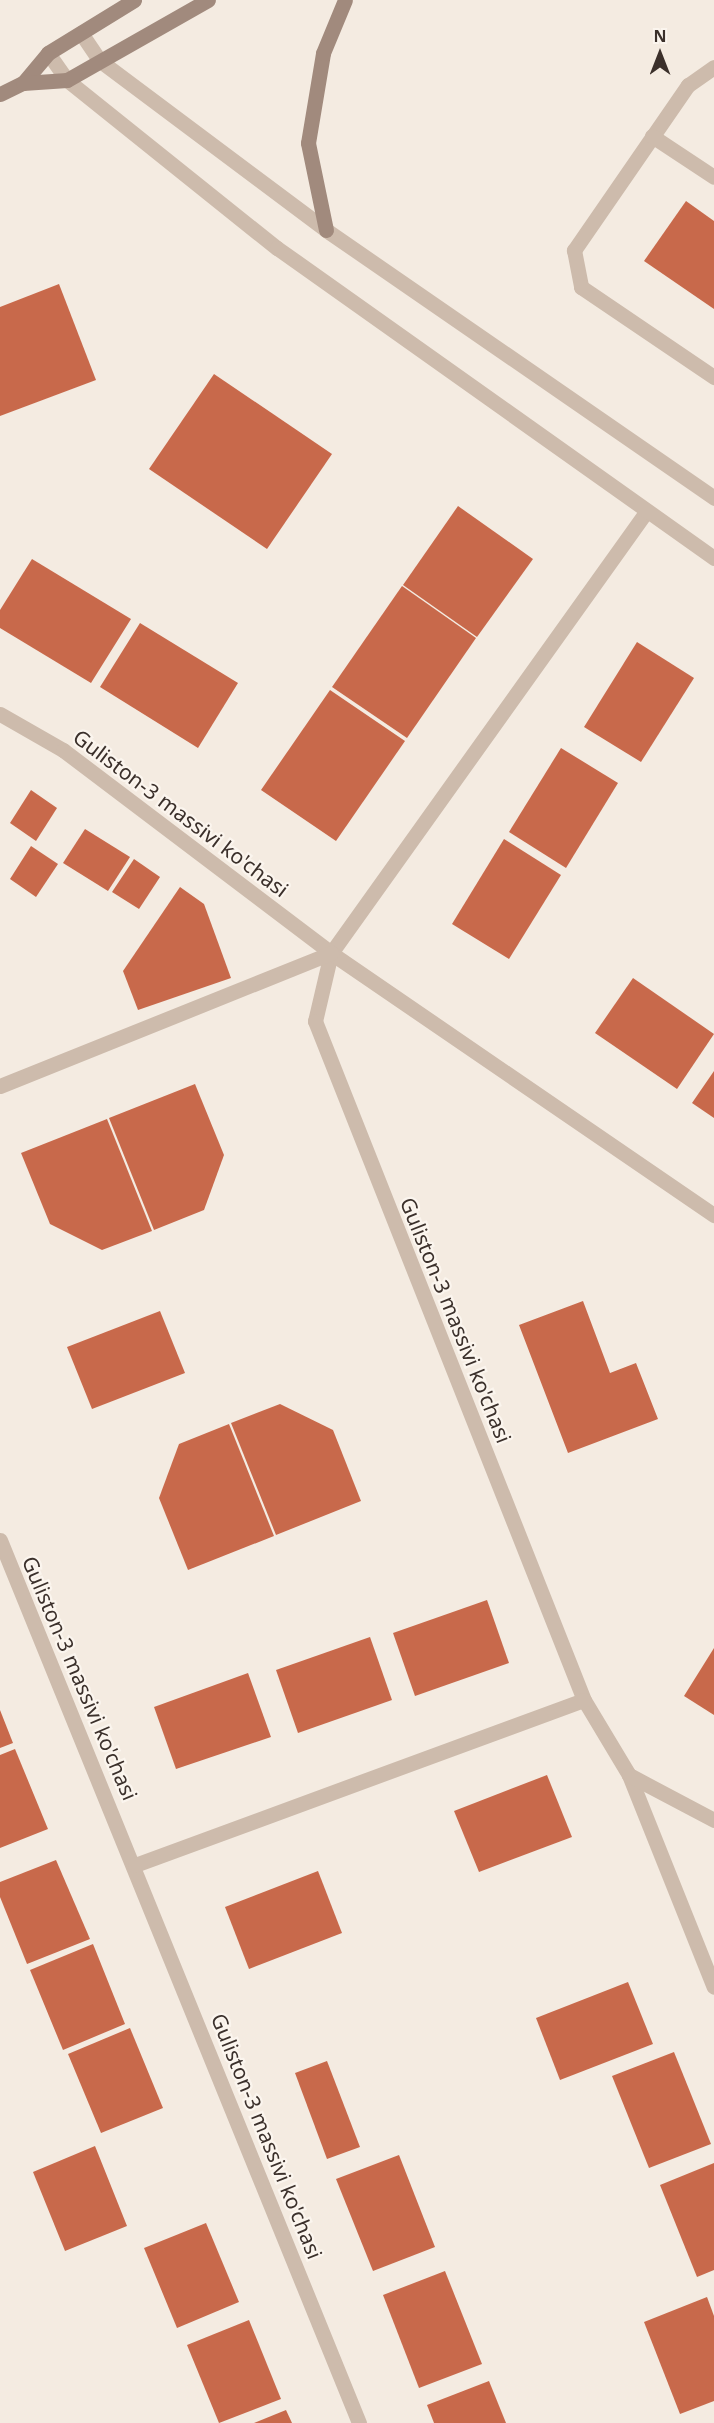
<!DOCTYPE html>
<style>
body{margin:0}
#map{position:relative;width:714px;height:2423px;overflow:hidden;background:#f4ebe1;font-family:"Noto Sans",sans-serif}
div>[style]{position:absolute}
.building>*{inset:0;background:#c8694b}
.minor>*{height:15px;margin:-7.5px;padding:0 7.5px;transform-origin:7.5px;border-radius:7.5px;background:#cdbbac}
.tertiary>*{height:15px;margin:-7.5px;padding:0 7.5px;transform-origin:7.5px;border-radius:7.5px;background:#cdbbac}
.secondary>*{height:15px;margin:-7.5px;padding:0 7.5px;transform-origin:7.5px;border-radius:7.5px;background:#a18a7d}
span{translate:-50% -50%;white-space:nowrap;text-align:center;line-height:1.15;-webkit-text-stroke:4.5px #fbf5ee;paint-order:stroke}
.street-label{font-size:21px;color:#3b302b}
.north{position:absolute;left:630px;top:24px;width:60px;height:60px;-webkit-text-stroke:4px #fbf5ee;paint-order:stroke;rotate:0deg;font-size:16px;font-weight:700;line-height:24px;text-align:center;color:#3b302b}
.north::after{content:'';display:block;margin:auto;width:21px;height:27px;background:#3b302b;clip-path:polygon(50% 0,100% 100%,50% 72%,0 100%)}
</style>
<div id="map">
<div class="building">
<i style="clip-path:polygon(686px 201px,714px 221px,714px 309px,644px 261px)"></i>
<i style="clip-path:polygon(59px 284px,96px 380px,0 416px,0 307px)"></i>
<i style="clip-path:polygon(214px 374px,332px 454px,267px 549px,149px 469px)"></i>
<i style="clip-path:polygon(458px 506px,533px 559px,477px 637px,403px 585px)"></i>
<i style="clip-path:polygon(32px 559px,131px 619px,91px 683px,0 628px,0 610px)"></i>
<i style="clip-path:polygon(402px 586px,476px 638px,407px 738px,332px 687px)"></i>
<i style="clip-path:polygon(140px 623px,238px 683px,198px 748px,100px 687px)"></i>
<i style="clip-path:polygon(637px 642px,694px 678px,641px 762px,584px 727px)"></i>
<i style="clip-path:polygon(330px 690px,405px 741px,336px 841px,261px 790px)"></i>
<i style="clip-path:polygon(561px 748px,618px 783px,566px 868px,509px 832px)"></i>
<i style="clip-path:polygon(31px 790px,57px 808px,36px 841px,10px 823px)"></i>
<i style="clip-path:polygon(85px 829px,130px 857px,108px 891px,63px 863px)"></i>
<i style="clip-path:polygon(504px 839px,561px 875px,509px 959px,452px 924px)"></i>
<i style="clip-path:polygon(31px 846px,58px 864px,36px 897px,10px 879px)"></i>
<i style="clip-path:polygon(134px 859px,160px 877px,139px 909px,112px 892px)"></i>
<i style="clip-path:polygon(180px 887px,204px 904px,231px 978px,138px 1010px,123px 971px)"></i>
<i style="clip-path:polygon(633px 978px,714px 1034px,677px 1089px,595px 1033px)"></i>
<i style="clip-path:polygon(714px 1071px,714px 1118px,692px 1103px)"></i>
<i style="clip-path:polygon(195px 1084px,224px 1155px,204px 1210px,154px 1230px,109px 1118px)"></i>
<i style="clip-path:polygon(107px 1119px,152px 1231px,102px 1250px,50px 1224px,21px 1153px)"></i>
<i style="clip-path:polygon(583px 1301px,610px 1373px,636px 1363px,658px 1419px,568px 1453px,519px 1325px)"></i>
<i style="clip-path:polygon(160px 1311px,185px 1373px,92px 1409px,67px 1347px)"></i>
<i style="clip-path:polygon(280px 1404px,333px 1430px,361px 1501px,276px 1535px,231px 1423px)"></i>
<i style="clip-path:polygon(229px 1424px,274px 1536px,188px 1570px,159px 1498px,179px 1444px)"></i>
<i style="clip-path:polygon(487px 1600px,509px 1663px,415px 1696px,393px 1633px)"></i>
<i style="clip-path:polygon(370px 1637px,392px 1700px,298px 1733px,276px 1670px)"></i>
<i style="clip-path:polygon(714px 1648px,714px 1715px,684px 1696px)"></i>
<i style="clip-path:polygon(248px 1673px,271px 1737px,176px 1769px,154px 1707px)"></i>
<i style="clip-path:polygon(0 1710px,13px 1743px,0 1748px)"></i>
<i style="clip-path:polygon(15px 1749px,48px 1829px,0 1848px,0 1755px)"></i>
<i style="clip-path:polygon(547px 1775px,572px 1837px,479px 1872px,454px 1811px)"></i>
<i style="clip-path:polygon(56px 1860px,90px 1939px,27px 1964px,0 1897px,0 1882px)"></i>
<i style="clip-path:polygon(318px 1871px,342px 1933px,249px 1969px,225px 1907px)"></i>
<i style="clip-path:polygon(93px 1944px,125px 2024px,63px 2050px,30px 1970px)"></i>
<i style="clip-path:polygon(628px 1982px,653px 2044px,560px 2080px,536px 2018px)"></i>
<i style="clip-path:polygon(130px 2028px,163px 2108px,101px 2133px,68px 2054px)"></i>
<i style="clip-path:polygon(674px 2052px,711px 2144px,649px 2168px,612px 2076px)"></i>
<i style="clip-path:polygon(327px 2061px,360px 2147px,327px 2159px,295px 2073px)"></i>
<i style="clip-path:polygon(95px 2146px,127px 2226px,65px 2251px,33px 2172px)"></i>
<i style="clip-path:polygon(399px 2155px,435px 2247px,373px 2271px,336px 2179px)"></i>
<i style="clip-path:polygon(714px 2163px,714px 2270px,697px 2277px,660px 2185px)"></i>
<i style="clip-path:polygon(206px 2223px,239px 2302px,177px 2328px,144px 2248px)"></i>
<i style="clip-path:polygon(445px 2271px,482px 2364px,419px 2388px,383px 2295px)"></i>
<i style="clip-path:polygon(707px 2297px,714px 2316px,714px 2401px,680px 2414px,644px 2322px)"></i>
<i style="clip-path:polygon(249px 2320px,281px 2399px,219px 2423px,187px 2345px)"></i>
<i style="clip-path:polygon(489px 2381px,506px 2423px,434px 2423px,427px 2405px)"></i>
<i style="clip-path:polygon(286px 2410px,292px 2423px,254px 2423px)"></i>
</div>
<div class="minor">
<i style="left:714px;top:67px;width:32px;rotate:145deg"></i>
<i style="left:688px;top:85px;width:201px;rotate:124.6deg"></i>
<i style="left:574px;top:250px;width:38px;rotate:79deg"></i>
<i style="left:581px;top:287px;width:161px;rotate:34.1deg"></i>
<i style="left:652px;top:136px;width:74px;rotate:33.5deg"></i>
<i style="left:646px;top:512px;width:542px;rotate:125.54deg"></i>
<i style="left:331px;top:953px;width:70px;rotate:103.2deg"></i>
<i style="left:315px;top:1021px;width:730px;rotate:68.39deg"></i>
<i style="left:584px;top:1700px;width:87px;rotate:59deg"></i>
<i style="left:629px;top:1775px;width:228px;rotate:68.2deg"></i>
<i style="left:0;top:714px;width:73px;rotate:29.7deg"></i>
<i style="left:63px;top:750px;width:336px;rotate:37.1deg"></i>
<i style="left:331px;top:953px;width:464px;rotate:34.4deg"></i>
<i style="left:0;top:1086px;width:357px;rotate:-21.9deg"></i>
<i style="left:0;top:1540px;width:953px;rotate:67.87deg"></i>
<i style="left:629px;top:1775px;width:96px;rotate:27.9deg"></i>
<i style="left:135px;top:1865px;width:478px;rotate:-20.2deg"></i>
</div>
<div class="tertiary">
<i style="left:81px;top:33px;width:32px;rotate:56deg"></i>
<i style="left:99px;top:60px;width:284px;rotate:36.8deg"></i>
<i style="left:326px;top:230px;width:472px;rotate:34.6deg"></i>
<i style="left:48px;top:53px;width:33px;rotate:55deg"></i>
<i style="left:67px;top:80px;width:269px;rotate:38.7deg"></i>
<i style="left:277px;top:248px;width:536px;rotate:35.35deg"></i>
</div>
<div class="secondary">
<i style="left:23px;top:83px;width:39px;rotate:-50deg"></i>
<i style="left:48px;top:53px;width:101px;rotate:-31.6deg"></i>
<i style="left:0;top:94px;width:25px;rotate:-26deg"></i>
<i style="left:23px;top:83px;width:44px;rotate:-3.9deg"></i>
<i style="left:67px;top:80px;width:162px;rotate:-29.6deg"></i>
<i style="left:326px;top:230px;width:89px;rotate:-101.7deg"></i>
<i style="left:308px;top:143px;width:91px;rotate:-80.5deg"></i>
<i style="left:323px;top:53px;width:57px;rotate:-67.5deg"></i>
</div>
<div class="street-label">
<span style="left:181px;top:813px;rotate:37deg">Guliston-3 massivi ko'chasi</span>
<span style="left:456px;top:1320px;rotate:68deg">Guliston-3 massivi ko'chasi</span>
<span style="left:80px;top:1678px;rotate:67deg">Guliston-3 massivi ko'chasi</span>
<span style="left:267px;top:2136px;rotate:68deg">Guliston-3 massivi ko'chasi</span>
</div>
<div class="north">N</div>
</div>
